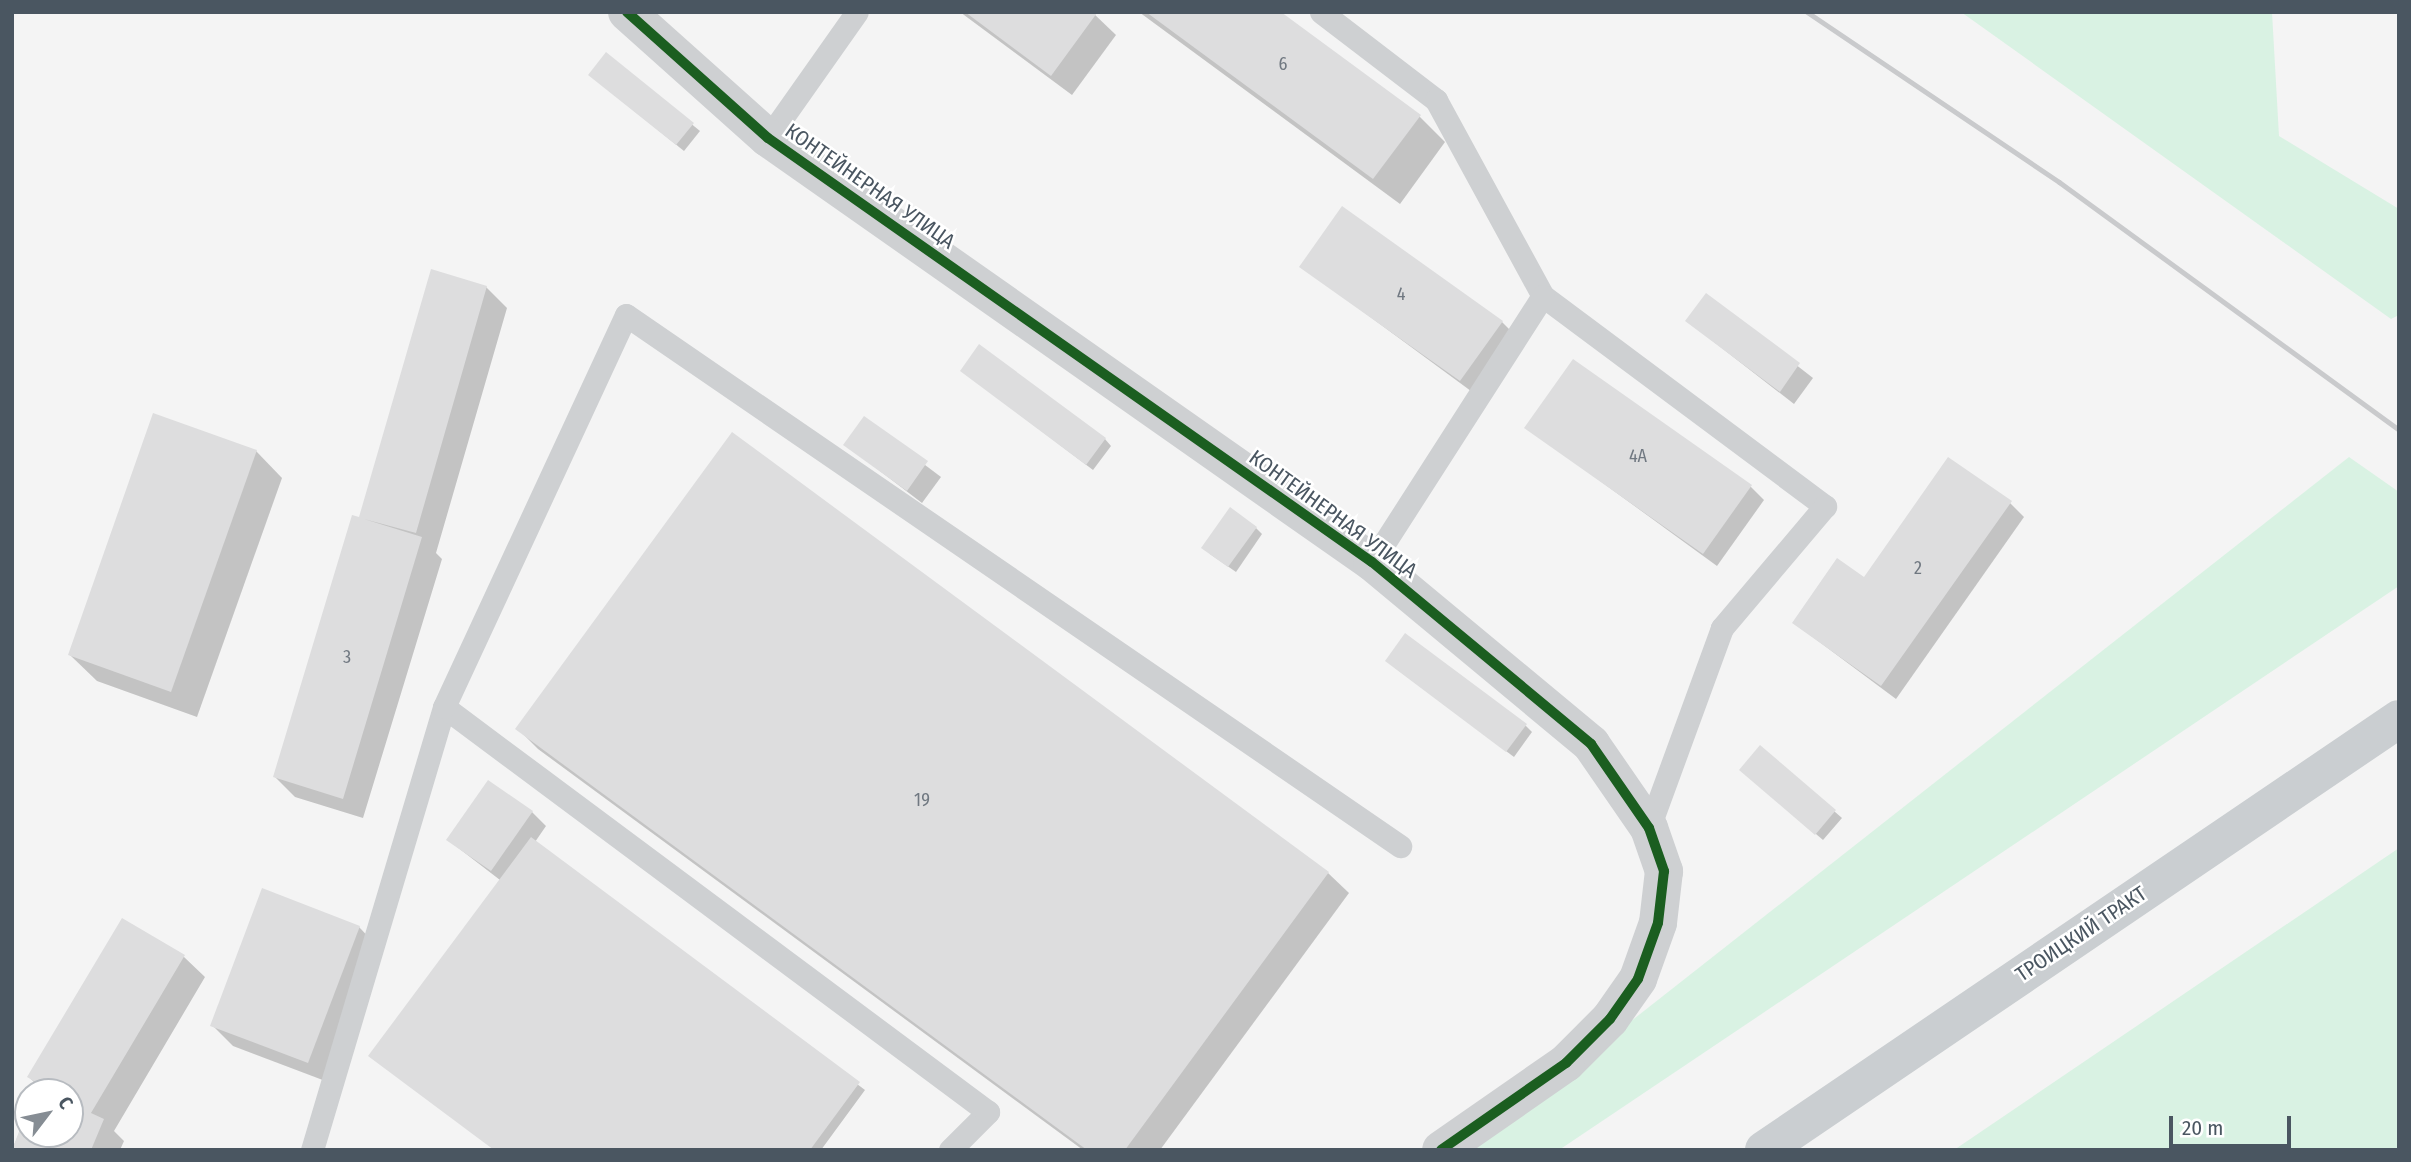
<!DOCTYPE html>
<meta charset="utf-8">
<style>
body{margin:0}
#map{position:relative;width:2411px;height:1162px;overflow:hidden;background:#f4f4f4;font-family:"Fira Sans Condensed",sans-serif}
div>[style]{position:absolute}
.green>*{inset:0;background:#d9f2e3}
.shadow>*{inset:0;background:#0003}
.building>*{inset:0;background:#ddddde}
.lane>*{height:23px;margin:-11.5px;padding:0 11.5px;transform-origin:11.5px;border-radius:11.5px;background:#ced0d2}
.street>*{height:38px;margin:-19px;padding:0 19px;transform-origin:19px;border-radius:19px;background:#ced0d2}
.primary>*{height:38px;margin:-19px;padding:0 19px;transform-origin:19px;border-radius:19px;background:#caced1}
.rail>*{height:5px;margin:-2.5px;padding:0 2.5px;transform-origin:2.5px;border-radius:2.5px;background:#c9cacc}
.cycleway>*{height:10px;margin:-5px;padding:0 5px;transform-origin:5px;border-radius:5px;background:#1b5e20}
span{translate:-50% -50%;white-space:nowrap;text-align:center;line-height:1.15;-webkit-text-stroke:5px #fff;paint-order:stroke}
.number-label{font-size:18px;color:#707881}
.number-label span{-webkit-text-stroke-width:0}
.street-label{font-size:21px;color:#4a5661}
.frame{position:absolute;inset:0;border:14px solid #4a5661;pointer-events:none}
.north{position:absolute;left:14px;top:1078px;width:70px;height:70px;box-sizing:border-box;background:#fff;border:2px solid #b7bbc0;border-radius:50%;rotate:58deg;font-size:19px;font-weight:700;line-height:28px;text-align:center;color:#4a5661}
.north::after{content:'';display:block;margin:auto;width:24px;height:32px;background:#868d94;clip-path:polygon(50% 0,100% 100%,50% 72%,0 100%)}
.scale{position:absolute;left:2169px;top:1116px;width:122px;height:32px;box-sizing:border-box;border:4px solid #4a5661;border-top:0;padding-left:9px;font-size:21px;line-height:24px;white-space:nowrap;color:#4a5661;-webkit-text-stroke:5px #fff;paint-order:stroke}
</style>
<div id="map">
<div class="green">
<i style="clip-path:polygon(1961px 12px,2272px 12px,2279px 136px,2399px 209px,2399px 315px,2391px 319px)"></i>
<i style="clip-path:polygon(2349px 457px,2399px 492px,2399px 586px,1559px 1150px,1467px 1150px)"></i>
<i style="clip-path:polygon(2399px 848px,2399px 1150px,1954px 1150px)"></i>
</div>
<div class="shadow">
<i style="clip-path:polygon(960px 12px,1092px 12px,1116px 35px,1072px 95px)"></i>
<i style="clip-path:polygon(1139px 12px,1278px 12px,1419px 116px,1445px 142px,1400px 204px)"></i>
<i style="clip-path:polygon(606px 54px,700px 131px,684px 151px,597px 81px)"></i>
<i style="clip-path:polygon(1301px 266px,1502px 322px,1516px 336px,1475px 394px)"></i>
<i style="clip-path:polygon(486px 287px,507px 308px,436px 553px,442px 559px,363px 818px,295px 797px,275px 777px,360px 520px)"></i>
<i style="clip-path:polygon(1706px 295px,1813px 378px,1794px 404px,1687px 321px)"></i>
<i style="clip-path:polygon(962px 371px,1105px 439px,1111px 446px,1093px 470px)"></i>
<i style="clip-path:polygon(864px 419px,941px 477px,922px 503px,846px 445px)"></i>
<i style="clip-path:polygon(1526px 427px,1750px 486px,1764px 500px,1717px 566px)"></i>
<i style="clip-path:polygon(256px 451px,282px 478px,197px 717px,97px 681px,70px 655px)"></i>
<i style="clip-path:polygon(2010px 503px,2024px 517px,1896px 699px,1794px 623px,1864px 580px)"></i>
<i style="clip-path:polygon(1256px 528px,1262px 534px,1236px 572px,1210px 554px)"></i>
<i style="clip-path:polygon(1394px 667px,1526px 726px,1532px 732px,1514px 757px)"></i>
<i style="clip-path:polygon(517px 728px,1328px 873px,1349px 893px,1160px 1150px,1083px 1150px,538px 749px)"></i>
<i style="clip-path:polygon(1760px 747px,1842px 818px,1823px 840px,1748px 776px)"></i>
<i style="clip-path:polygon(532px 812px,546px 826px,535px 842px,865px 1090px,821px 1150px,495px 1150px,500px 880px,448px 840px)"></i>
<i style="clip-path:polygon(123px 920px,184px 957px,205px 977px,114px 1131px,124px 1141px,120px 1150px,12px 1150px,28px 1112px,28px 1134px,70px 1134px,70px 1092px,44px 1092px,29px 1077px)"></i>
<i style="clip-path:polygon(359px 927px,379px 948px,328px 1082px,233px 1046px,212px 1025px)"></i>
</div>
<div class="building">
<i style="clip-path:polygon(965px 12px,1095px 12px,1097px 13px,1051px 76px)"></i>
<i style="clip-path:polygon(1146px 12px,1281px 12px,1421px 115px,1373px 179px)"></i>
<i style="clip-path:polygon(606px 52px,694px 123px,676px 145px,588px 75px)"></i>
<i style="clip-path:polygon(1342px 206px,1503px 321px,1460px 381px,1299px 267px)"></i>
<i style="clip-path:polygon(431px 269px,487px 286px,416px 533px,364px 519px,422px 537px,343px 799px,273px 777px,352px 515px,359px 517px)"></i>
<i style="clip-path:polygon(1706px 293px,1800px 363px,1780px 392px,1685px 321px)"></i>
<i style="clip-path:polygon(979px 344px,1106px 438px,1086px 465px,960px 371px)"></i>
<i style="clip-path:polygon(1573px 359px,1752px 485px,1703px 554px,1524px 428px)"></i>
<i style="clip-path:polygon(153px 413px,257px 450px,171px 692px,68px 655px)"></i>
<i style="clip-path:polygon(864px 416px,928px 461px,907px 491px,843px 445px)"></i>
<i style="clip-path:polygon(732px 432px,1329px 872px,1125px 1150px,1087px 1150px,515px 729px)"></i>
<i style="clip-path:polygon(1948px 457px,2012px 501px,1881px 686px,1792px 623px,1837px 558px,1864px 577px)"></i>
<i style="clip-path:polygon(1230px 507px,1257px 527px,1228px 567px,1201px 548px)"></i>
<i style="clip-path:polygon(1405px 633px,1527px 724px,1506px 752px,1385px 661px)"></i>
<i style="clip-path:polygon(1760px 745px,1836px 810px,1815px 835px,1739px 770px)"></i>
<i style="clip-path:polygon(488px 780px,533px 811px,491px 871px,446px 840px)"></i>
<i style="clip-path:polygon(531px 837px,860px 1082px,810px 1150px,494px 1150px,368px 1056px)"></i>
<i style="clip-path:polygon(262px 888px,360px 926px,308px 1063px,210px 1026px)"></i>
<i style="clip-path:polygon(122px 918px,185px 955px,91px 1113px,104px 1119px,91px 1150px,12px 1150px,28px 1108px,28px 1134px,70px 1134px,70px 1104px,80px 1108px,70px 1103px,70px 1092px,52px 1092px,27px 1077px)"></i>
</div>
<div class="lane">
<i style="left:1321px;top:12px;width:145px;rotate:37.4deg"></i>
<i style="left:1436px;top:100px;width:223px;rotate:61.4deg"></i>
<i style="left:1543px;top:296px;width:352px;rotate:36.7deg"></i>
<i style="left:1825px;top:506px;width:160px;rotate:130.2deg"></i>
<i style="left:1722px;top:628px;width:213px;rotate:110.1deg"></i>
<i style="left:768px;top:138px;width:154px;rotate:-54.8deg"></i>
<i style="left:1372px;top:562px;width:316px;rotate:-57.3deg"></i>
<i style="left:312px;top:1150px;width:462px;rotate:-73.4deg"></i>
<i style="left:950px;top:1150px;width:54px;rotate:-45deg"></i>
<i style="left:988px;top:1112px;width:678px;rotate:-143.33deg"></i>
<i style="left:444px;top:707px;width:432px;rotate:-65.1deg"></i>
<i style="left:626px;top:315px;width:939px;rotate:34.45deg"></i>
</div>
<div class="street">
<i style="left:627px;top:12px;width:189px;rotate:41.8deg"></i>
<i style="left:768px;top:138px;width:738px;rotate:35.07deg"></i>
<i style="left:1372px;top:562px;width:285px;rotate:39.7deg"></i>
<i style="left:1591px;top:744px;width:102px;rotate:55.4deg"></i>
<i style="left:1649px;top:828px;width:46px;rotate:70.8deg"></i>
<i style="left:1664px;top:871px;width:52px;rotate:96.6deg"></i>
<i style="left:1658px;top:923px;width:59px;rotate:109.7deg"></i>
<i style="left:1638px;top:979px;width:49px;rotate:125deg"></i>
<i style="left:1610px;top:1019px;width:62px;rotate:135deg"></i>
<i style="left:1566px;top:1063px;width:152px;rotate:145.2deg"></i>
</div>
<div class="primary">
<i style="left:1764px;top:1150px;width:767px;rotate:-34.17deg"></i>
</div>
<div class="rail">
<i style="left:1807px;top:12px;width:304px;rotate:34deg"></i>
<i style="left:2059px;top:182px;width:421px;rotate:36.1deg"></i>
</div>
<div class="cycleway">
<i style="left:627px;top:12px;width:189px;rotate:41.8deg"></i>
<i style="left:768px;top:138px;width:738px;rotate:35.07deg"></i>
<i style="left:1372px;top:562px;width:285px;rotate:39.7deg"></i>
<i style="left:1591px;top:744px;width:102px;rotate:55.4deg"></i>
<i style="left:1649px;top:828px;width:46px;rotate:70.8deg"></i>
<i style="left:1664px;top:871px;width:52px;rotate:96.6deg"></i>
<i style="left:1658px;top:923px;width:59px;rotate:109.7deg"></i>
<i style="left:1638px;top:979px;width:49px;rotate:125deg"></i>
<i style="left:1610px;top:1019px;width:62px;rotate:135deg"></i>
<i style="left:1566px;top:1063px;width:152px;rotate:145.2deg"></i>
</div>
<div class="number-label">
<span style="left:1283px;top:64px">6</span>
<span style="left:1401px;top:294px">4</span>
<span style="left:1638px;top:456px">4А</span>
<span style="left:1918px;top:568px">2</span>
<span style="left:347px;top:657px">3</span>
<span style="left:922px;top:800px">19</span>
</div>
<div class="street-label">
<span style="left:870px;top:186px;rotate:35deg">КОНТЕЙНЕРНАЯ УЛИЦА</span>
<span style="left:1333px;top:514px;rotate:36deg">КОНТЕЙНЕРНАЯ УЛИЦА</span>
<span style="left:2081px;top:934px;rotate:-34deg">ТРОИЦКИЙ ТРАКТ</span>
</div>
<div class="frame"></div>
<div class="north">С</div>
<div class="scale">20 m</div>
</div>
